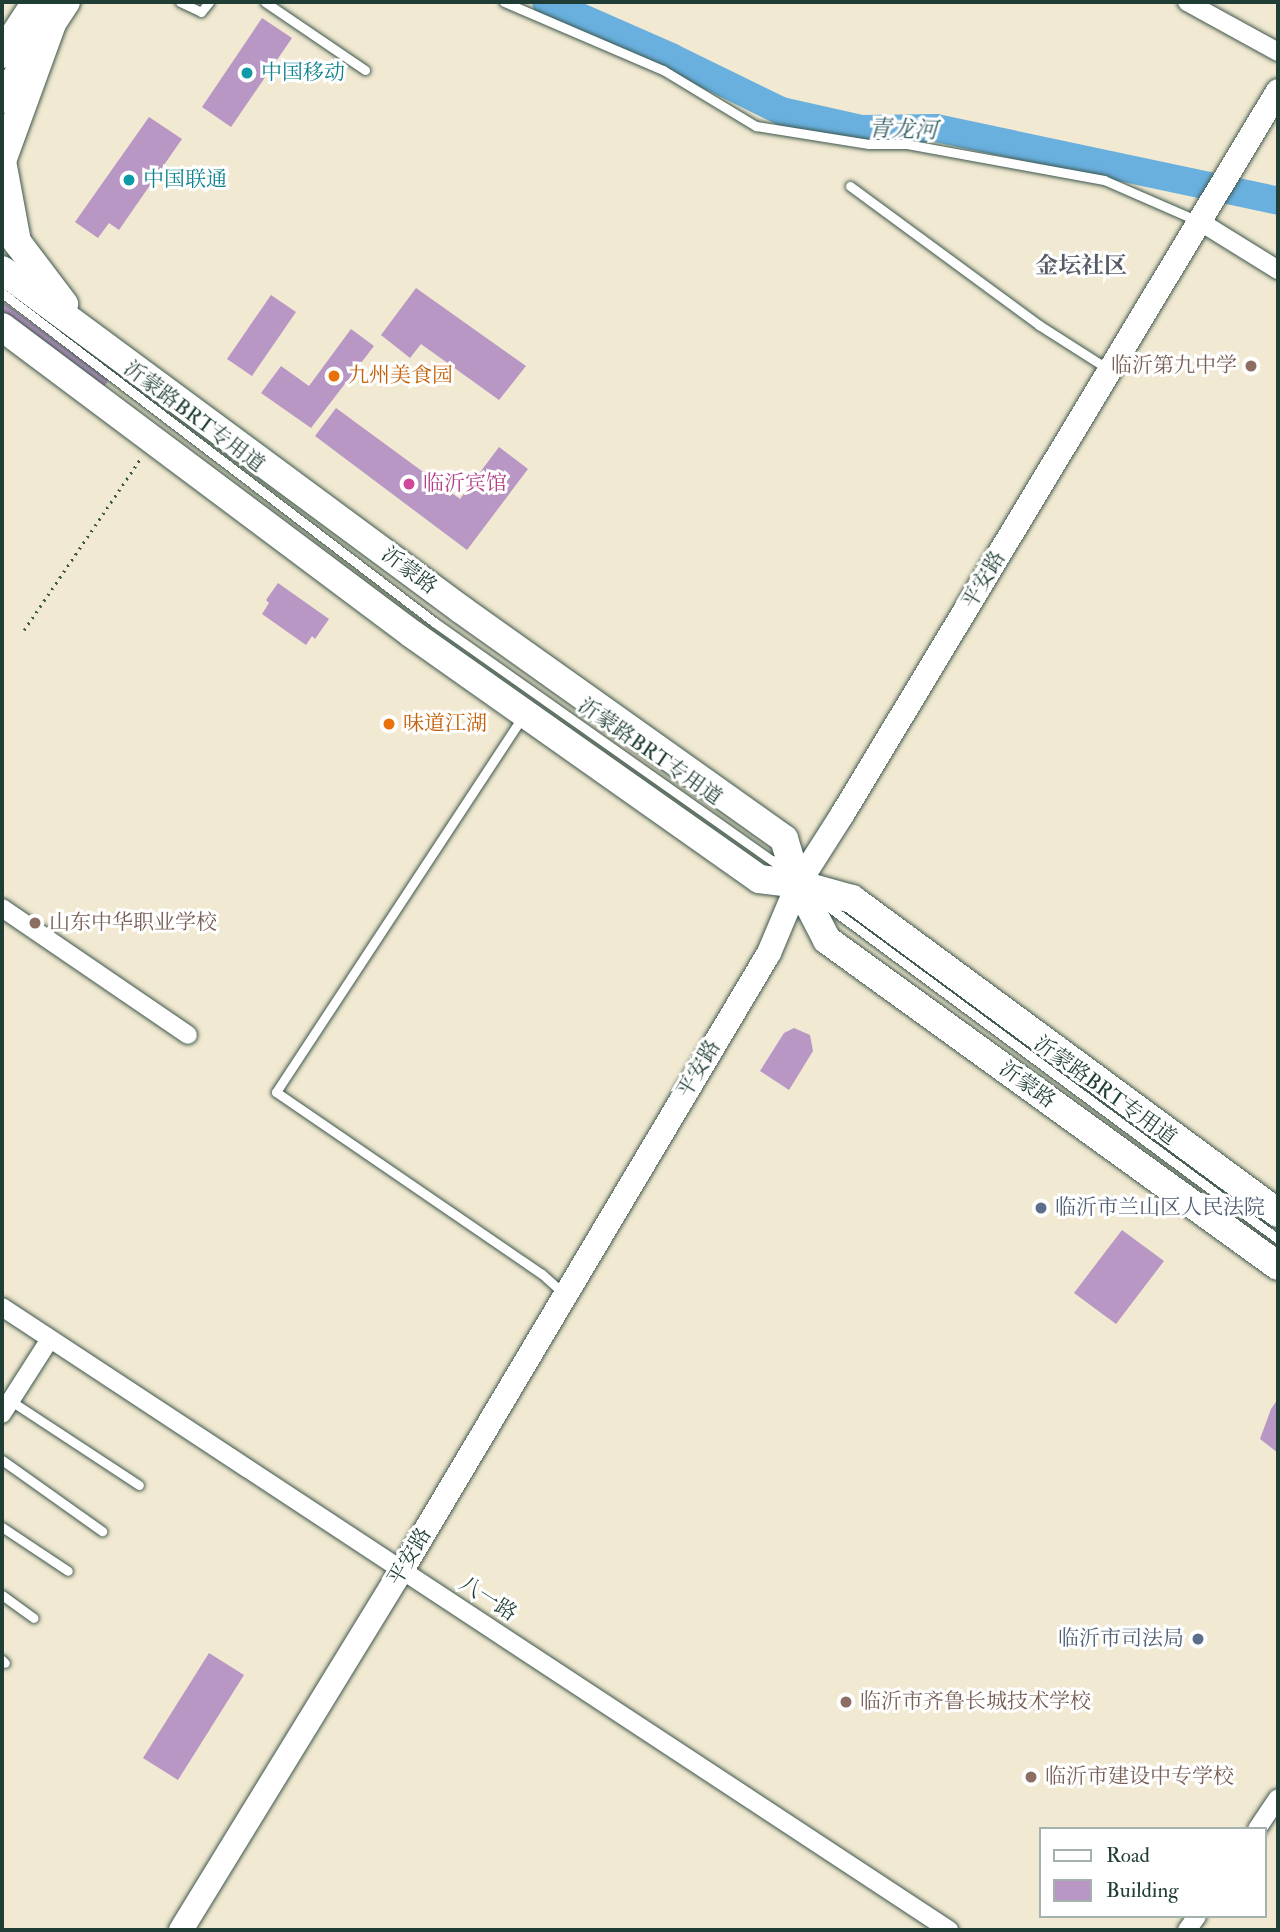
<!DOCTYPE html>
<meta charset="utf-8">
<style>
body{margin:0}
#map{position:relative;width:1280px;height:1932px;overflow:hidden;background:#f1e9d1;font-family:"IM FELL Double Pica","Noto Serif SC",serif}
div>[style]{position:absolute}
.river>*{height:28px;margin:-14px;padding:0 14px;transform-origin:14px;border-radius:14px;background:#69b0df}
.building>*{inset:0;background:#b897c5}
.path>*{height:2.5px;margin-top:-1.25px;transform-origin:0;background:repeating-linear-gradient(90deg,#3e574c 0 2px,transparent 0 7px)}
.roads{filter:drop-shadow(0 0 2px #3e574c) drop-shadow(0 0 2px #3e574c)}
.service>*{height:9px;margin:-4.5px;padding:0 4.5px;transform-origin:4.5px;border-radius:4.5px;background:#fff}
.minor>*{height:18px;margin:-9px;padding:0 9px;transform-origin:9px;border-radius:9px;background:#fff}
.secondary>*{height:24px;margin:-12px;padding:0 12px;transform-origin:12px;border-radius:12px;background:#fff}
.primary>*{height:28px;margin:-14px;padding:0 14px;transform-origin:14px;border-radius:14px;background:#fff}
.dots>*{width:19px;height:19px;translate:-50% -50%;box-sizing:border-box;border:4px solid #fff;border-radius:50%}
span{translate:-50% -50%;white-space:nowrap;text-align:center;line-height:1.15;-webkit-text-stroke:6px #fff;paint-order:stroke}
.culture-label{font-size:21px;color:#0d838f}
.left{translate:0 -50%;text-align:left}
.education-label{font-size:21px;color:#785e54}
.right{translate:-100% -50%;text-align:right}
.food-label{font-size:21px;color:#c56008}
.street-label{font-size:21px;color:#1f3d34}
.hotel-label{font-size:21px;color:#b23c85}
.service-label{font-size:21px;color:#4e5e75}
.water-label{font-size:23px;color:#356067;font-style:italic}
.neighbourhood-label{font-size:23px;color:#555c67;font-weight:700}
.frame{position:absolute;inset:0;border:4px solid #1f3d34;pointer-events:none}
.legend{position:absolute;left:1039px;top:1827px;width:228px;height:91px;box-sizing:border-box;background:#fff;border:2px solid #a5b1ae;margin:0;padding:9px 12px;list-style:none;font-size:21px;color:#1f3d34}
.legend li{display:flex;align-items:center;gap:14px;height:35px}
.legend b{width:35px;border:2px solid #a5b1ae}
</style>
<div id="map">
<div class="river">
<i style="left:546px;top:2px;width:137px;rotate:23.7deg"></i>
<i style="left:671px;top:57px;width:123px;rotate:26.1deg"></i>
<i style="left:781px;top:111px;width:82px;rotate:12.7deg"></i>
<i style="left:861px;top:129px;width:75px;rotate:-0.8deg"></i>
<i style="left:936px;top:128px;width:350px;rotate:12deg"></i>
</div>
<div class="building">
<i style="clip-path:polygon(262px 18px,292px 38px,231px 127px,202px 107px)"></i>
<i style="clip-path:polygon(149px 117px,182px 139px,119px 230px,109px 223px,98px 238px,75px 222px)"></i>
<i style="clip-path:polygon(416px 288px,526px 366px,499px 400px,421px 344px,410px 358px,381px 335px)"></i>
<i style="clip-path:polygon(271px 295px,296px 312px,252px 376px,227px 359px)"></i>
<i style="clip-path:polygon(2px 301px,109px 380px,102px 390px,2px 318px)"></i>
<i style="clip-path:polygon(351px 329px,374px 346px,311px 428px,261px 393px,281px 366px,309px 386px)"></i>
<i style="clip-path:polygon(336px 408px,460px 499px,499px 447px,528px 469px,467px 550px,315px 436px)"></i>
<i style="clip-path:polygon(278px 583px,329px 619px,315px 639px,312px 636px,306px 645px,262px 614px,269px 603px,266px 600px)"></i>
<i style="clip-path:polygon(794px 1028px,810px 1035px,813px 1051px,789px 1090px,760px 1071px,784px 1033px)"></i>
<i style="clip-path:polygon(1122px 1230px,1164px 1261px,1116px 1324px,1074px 1293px)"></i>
<i style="clip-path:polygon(1278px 1399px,1278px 1453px,1260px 1439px,1271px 1409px)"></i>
<i style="clip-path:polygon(209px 1653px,244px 1675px,178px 1780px,143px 1758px)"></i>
</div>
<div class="path">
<i style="left:24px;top:630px;width:207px;rotate:-55.8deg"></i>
</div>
<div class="roads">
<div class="service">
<i style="left:180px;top:2px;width:23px;rotate:25deg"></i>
<i style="left:201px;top:12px;width:13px;rotate:-51deg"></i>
<i style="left:265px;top:2px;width:121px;rotate:34.2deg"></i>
<i style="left:504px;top:2px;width:173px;rotate:23.2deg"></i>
<i style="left:663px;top:70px;width:109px;rotate:31.1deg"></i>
<i style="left:756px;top:126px;width:114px;rotate:9.1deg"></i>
<i style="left:869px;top:144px;width:37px"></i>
<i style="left:906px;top:144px;width:201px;rotate:10.3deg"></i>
<i style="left:1104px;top:180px;width:103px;rotate:23.6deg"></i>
<i style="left:850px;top:186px;width:235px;rotate:36.3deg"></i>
<i style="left:1039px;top:325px;width:82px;rotate:32.5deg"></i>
<i style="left:2px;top:293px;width:543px;rotate:37.29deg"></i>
<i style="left:434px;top:622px;width:413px;rotate:35.2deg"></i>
<i style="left:772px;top:860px;width:18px;rotate:41deg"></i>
<i style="left:523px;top:716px;width:450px;rotate:123.3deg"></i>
<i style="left:276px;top:1092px;width:322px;rotate:34.4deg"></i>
<i style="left:542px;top:1274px;width:30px;rotate:42deg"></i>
<i style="left:818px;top:899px;width:572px;rotate:36.47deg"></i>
<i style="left:11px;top:1401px;width:153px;rotate:33.3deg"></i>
<i style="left:2px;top:1460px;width:123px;rotate:35.4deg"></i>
<i style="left:2px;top:1527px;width:79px;rotate:33.7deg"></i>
<i style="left:2px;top:1595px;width:39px;rotate:36deg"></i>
<i style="left:2px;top:1660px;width:4px;rotate:45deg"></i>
</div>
<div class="minor">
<i style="left:1187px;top:2px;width:104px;rotate:28.8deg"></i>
<i style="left:1199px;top:221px;width:93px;rotate:31.8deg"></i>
<i style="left:2px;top:908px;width:225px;rotate:34.3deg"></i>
<i style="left:2px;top:1307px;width:1134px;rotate:33.34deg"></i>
<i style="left:2px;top:1414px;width:89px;rotate:-57.4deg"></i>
<i style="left:1257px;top:1829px;width:37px;rotate:-56deg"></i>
<i style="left:1187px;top:1930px;width:17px;rotate:-54deg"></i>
</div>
<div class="secondary">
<i style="left:181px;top:1930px;width:422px;rotate:-58.5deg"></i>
<i style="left:402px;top:1570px;width:718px;rotate:-59.26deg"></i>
<i style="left:769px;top:953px;width:75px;rotate:-67.2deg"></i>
<i style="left:798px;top:884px;width:82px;rotate:-57.5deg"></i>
<i style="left:842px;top:815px;width:845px;rotate:-58.94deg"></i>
</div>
<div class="primary">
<i style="left:53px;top:21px;width:149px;rotate:110deg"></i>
<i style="left:2px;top:161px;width:82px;rotate:79.5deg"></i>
<i style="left:17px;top:242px;width:78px;rotate:52.8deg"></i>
<i style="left:2px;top:54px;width:62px;rotate:-56.8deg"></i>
<i style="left:2px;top:99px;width:116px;rotate:-56.6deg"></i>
<i style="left:2px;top:270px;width:572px;rotate:36.47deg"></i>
<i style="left:462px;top:610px;width:395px;rotate:35.4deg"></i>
<i style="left:784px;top:839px;width:47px;rotate:72.7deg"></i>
<i style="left:798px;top:884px;width:63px;rotate:62.6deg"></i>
<i style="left:827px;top:940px;width:556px;rotate:35.86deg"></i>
<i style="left:2px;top:327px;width:512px;rotate:36.83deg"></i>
<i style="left:412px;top:634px;width:425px;rotate:35.2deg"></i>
<i style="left:759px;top:879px;width:39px;rotate:7deg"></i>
<i style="left:798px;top:884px;width:56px;rotate:15.5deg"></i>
<i style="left:852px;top:899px;width:529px;rotate:36.39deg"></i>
</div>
</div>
<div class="dots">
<i style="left:247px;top:73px;background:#0f9aa8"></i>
<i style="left:129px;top:180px;background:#0f9aa8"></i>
<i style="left:1251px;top:366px;background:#8d6e63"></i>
<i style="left:334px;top:376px;background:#e8710a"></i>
<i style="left:409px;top:484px;background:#d1479c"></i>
<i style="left:389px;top:724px;background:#e8710a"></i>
<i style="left:35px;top:923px;background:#8d6e63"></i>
<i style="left:1041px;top:1208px;background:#5c6f8a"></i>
<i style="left:1198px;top:1639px;background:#5c6f8a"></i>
<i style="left:846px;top:1702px;background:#8d6e63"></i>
<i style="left:1031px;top:1777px;background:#8d6e63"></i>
</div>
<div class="culture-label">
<span class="left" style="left:261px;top:73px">中国移动</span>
<span class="left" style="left:143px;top:180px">中国联通</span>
</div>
<div class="education-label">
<span class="right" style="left:1237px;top:366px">临沂第九中学</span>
<span class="left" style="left:49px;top:923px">山东中华职业学校</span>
<span class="left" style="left:860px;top:1702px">临沂市齐鲁长城技术学校</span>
<span class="left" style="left:1045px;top:1777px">临沂市建设中专学校</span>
</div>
<div class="food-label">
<span class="left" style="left:348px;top:376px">九州美食园</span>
<span class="left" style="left:403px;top:724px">味道江湖</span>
</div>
<div class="street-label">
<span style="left:194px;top:417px;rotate:37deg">沂蒙路BRT专用道</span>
<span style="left:409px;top:571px;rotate:37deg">沂蒙路</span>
<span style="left:984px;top:580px;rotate:-59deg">平安路</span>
<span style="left:650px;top:752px;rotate:35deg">沂蒙路BRT专用道</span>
<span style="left:699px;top:1069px;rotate:-59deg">平安路</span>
<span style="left:1027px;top:1085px;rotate:36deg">沂蒙路</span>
<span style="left:1105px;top:1091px;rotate:36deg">沂蒙路BRT专用道</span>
<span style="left:410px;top:1557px;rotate:-59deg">平安路</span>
<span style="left:488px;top:1599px;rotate:33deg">八一路</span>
</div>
<div class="hotel-label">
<span class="left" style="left:423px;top:484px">临沂宾馆</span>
</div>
<div class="service-label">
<span class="left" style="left:1055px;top:1208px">临沂市兰山区人民法院</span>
<span class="right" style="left:1184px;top:1639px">临沂市司法局</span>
</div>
<div class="water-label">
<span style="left:903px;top:130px;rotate:2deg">青龙河</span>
</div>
<div class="neighbourhood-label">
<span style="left:1081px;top:266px">金坛社区</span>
</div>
<div class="frame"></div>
<ul class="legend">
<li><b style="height:9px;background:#fff"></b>Road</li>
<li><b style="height:19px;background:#b897c5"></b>Building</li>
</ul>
</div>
